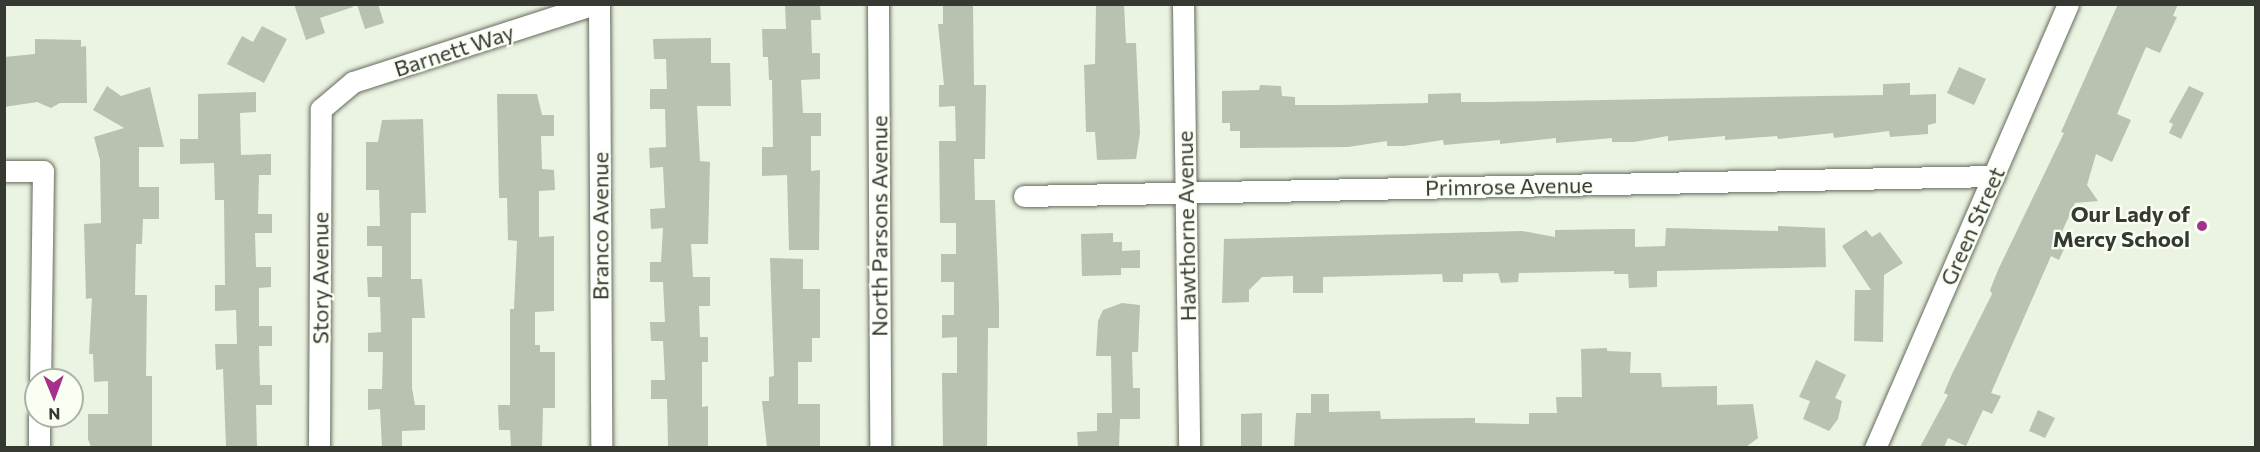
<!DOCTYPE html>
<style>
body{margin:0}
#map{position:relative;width:2260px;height:452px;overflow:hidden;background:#ebf3e2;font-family:Commissioner,sans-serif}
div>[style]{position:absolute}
.building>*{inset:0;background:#b9c1b1}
.roads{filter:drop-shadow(0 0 2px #656c5d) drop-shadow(0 0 2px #656c5d)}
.minor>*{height:21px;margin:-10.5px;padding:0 10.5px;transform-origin:10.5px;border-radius:10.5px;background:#fff}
.dots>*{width:16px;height:16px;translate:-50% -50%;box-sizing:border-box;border:3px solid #fafff4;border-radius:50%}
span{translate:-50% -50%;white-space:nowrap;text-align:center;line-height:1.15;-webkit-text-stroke:4.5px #fafff4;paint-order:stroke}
.street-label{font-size:22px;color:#363932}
.poi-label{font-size:22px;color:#363932;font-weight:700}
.right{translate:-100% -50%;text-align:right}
.frame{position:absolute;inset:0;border:6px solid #363932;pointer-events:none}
.north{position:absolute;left:24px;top:368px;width:60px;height:60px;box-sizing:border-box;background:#fafff4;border:2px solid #acb0a6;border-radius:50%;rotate:179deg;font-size:16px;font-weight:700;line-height:24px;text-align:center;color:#363932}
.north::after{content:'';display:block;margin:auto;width:21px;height:27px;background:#a4328d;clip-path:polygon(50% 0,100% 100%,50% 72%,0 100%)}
</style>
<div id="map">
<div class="building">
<i style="clip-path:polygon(294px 4px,352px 4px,353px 7px,320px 18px,325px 33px,306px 40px)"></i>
<i style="clip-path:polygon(357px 4px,378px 4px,384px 23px,365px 29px)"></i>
<i style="clip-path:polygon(785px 4px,820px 4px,821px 20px,811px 20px,812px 53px,820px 53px,820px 79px,801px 80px,803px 113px,821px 113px,821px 136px,811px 136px,811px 171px,820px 170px,819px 250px,789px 250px,787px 175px,762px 176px,762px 147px,773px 147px,772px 80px,769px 80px,768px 57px,763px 57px,762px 29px,786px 29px)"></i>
<i style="clip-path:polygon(943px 4px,973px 4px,974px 85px,986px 85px,985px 159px,974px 159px,975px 200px,995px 200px,999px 305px,999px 328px,988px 328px,987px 447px,943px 447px,942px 373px,957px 373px,957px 337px,942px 338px,942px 315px,954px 315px,954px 282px,941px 282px,941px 254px,956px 254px,956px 223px,940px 223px,939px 141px,956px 141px,955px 106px,939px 107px,939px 85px,944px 85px,938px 24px,943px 24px)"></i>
<i style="clip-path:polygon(1096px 4px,1124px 4px,1126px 43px,1136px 43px,1140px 133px,1136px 159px,1097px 160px,1095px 132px,1086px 132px,1084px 65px,1095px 64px)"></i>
<i style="clip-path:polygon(2118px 4px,2178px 4px,2173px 16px,2177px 17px,2160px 53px,2146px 47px,2117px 114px,2131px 120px,2112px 162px,2096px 154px,2087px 185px,2098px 201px,2075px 203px,2060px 236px,2068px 240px,2059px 260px,2051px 256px,1991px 393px,2001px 396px,1992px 414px,1983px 410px,1966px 446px,1948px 438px,1944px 447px,1920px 447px,1948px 395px,1944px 393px,1952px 374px,1992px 294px,1990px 290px,1998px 270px,2064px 133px,2061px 132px)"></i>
<i style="clip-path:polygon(262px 26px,287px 39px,264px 83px,227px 64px,242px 36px,253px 42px)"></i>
<i style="clip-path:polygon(711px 38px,711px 63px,730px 63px,731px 106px,697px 106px,700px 161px,710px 162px,708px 244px,691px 244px,693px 277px,710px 277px,710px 306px,699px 306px,700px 337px,708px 337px,708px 362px,702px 362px,702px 407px,708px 406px,708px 447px,668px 447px,667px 399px,651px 399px,651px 380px,665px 380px,663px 341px,651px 341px,650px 322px,665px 322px,663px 282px,650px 282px,650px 262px,661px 262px,663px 228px,651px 229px,650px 209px,665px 208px,663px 167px,650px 168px,649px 148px,666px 147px,665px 109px,650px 109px,650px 89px,667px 89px,666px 59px,654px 59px,653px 39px)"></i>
<i style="clip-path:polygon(35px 39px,81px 40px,81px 47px,86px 46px,87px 103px,60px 103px,51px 108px,37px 102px,4px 107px,4px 57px,35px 54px)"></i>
<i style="clip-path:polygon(1959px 67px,1986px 79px,1974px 105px,1947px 93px)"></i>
<i style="clip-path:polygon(1910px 83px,1910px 95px,1936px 94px,1936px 123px,1928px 125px,1928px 134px,1890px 137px,1889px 131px,1834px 138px,1833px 133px,1778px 139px,1777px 136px,1725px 140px,1725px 136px,1668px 141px,1668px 136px,1634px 142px,1612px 142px,1612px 138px,1556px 143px,1556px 138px,1500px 144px,1500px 140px,1444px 145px,1443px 140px,1404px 146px,1387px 146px,1387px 141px,1348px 147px,1240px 148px,1240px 131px,1230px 131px,1230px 123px,1222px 123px,1222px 91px,1259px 90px,1260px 85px,1281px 86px,1282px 96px,1295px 97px,1295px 105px,1338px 105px,1428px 103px,1428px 94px,1461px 93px,1461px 102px,1490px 102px,1883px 95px,1883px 84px)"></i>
<i style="clip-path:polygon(107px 86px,121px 96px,150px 87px,164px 147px,139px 147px,139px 187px,159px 187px,159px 219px,143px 219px,142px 244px,136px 244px,135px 295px,147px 295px,146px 376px,152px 376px,152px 447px,91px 447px,88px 439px,88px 414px,108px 414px,108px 381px,94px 382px,93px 354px,89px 354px,92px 298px,86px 299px,84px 224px,101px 223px,100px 160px,94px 137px,124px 128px,93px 110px)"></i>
<i style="clip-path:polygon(2189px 86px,2204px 93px,2181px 139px,2169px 133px,2173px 124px,2169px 122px)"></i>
<i style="clip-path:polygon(256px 92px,256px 112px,240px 113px,241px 155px,271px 154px,271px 175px,259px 175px,258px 214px,272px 214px,272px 233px,255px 233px,256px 267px,271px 267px,271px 287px,259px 288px,259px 326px,272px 326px,272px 346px,259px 346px,260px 385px,272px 385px,272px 405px,256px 405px,257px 447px,226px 447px,223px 369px,216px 370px,215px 344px,237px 344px,236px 310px,215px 311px,215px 285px,225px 285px,224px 200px,215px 200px,214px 163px,180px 164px,180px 139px,198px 139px,198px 94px)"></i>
<i style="clip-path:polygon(497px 94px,537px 94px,542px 115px,554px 115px,554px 136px,541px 136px,542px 169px,554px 170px,555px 190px,539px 191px,539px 237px,554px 236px,554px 311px,535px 312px,535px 345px,540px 345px,540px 352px,555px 352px,555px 408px,543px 408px,542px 447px,511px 447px,510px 430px,499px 430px,498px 405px,510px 405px,510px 309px,514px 309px,517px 241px,508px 240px,507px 198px,499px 198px)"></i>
<i style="clip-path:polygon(423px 119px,426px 213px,411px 213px,411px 279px,422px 279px,425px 318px,412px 318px,412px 388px,415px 405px,425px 405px,425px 430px,402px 431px,402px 447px,382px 447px,380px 409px,368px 410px,368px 389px,382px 389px,383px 352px,368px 352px,368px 333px,381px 332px,380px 297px,368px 297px,367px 277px,382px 277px,382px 246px,367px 246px,367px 226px,380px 226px,379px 190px,366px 190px,366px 142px,378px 142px,382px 120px)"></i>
<i style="clip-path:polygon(1778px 226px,1825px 228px,1826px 267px,1657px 271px,1657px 287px,1629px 288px,1628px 274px,1614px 274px,1614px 271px,1519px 273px,1518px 282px,1501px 283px,1498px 273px,1463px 274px,1463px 282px,1443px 282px,1442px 274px,1323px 277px,1323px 293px,1293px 293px,1293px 276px,1262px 277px,1249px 290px,1249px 302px,1222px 303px,1224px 239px,1522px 231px,1555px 237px,1555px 230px,1618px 229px,1635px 229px,1635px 247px,1665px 246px,1666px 228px,1778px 231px)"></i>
<i style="clip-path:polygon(1866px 230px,1872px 237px,1880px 232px,1903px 263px,1884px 275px,1883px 342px,1854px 341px,1855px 290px,1871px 290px,1842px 246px)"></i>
<i style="clip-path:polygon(1113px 233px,1113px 242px,1122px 242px,1122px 251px,1140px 250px,1140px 268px,1121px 268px,1121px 275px,1082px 276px,1081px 234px)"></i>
<i style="clip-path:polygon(770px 258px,803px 259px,803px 289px,820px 289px,820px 338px,812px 338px,812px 362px,798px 362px,798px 404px,820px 404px,820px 447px,767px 447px,762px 401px,769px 401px,769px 377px,774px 376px)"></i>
<i style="clip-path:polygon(1122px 303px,1140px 305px,1138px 352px,1132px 352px,1133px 388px,1140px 388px,1140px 419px,1120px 419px,1119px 447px,1078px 447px,1077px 432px,1097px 431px,1097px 413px,1112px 413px,1111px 356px,1096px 356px,1098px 321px,1103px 310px)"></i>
<i style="clip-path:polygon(1607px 348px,1607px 351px,1631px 352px,1630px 373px,1661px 373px,1662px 387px,1717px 386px,1717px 405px,1753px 404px,1758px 438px,1746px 447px,1294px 447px,1296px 413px,1311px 413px,1311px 394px,1329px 394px,1329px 412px,1380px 411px,1381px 419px,1475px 418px,1475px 423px,1529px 424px,1529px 413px,1557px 413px,1556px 397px,1582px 397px,1581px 349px)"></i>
<i style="clip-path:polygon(1816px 360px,1846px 375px,1835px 398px,1842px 401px,1838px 419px,1829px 431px,1803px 419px,1810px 401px,1799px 397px)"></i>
<i style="clip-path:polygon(2038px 410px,2055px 418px,2045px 438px,2029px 431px)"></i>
<i style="clip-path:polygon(1262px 413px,1262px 447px,1241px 447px,1241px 414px)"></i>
</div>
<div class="roads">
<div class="minor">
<i style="left:599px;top:4px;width:444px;rotate:89.7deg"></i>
<i style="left:878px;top:4px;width:444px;rotate:89.7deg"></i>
<i style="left:1183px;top:4px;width:444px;rotate:89.2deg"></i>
<i style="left:4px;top:171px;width:39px"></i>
<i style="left:43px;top:171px;width:209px;rotate:90.8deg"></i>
<i style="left:1024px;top:196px;width:970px;rotate:-1.18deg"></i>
<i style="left:39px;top:448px;width:32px;rotate:-90deg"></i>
<i style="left:319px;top:448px;width:339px;rotate:-89.7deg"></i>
<i style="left:321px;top:109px;width:42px;rotate:-40.2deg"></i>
<i style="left:353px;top:82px;width:253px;rotate:-17.9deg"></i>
<i style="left:1875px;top:448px;width:484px;rotate:-66.5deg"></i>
</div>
</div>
<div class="dots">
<i style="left:2202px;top:226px;background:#a4328d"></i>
</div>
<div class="street-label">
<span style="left:454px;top:50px;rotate:-18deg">Barnett Way</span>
<span style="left:1509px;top:186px;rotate:-1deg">Primrose Avenue</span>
<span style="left:600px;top:226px;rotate:-90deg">Branco Avenue</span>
<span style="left:879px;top:226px;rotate:-90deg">North Parsons Avenue</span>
<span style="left:1186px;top:226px;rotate:-91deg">Hawthorne Avenue</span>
<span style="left:1972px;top:226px;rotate:-66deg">Green Street</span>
<span style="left:320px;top:278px;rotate:-90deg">Story Avenue</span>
</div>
<div class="poi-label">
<span class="right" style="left:2190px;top:226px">Our Lady of<br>Mercy School</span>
</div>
<div class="frame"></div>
<div class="north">N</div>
</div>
